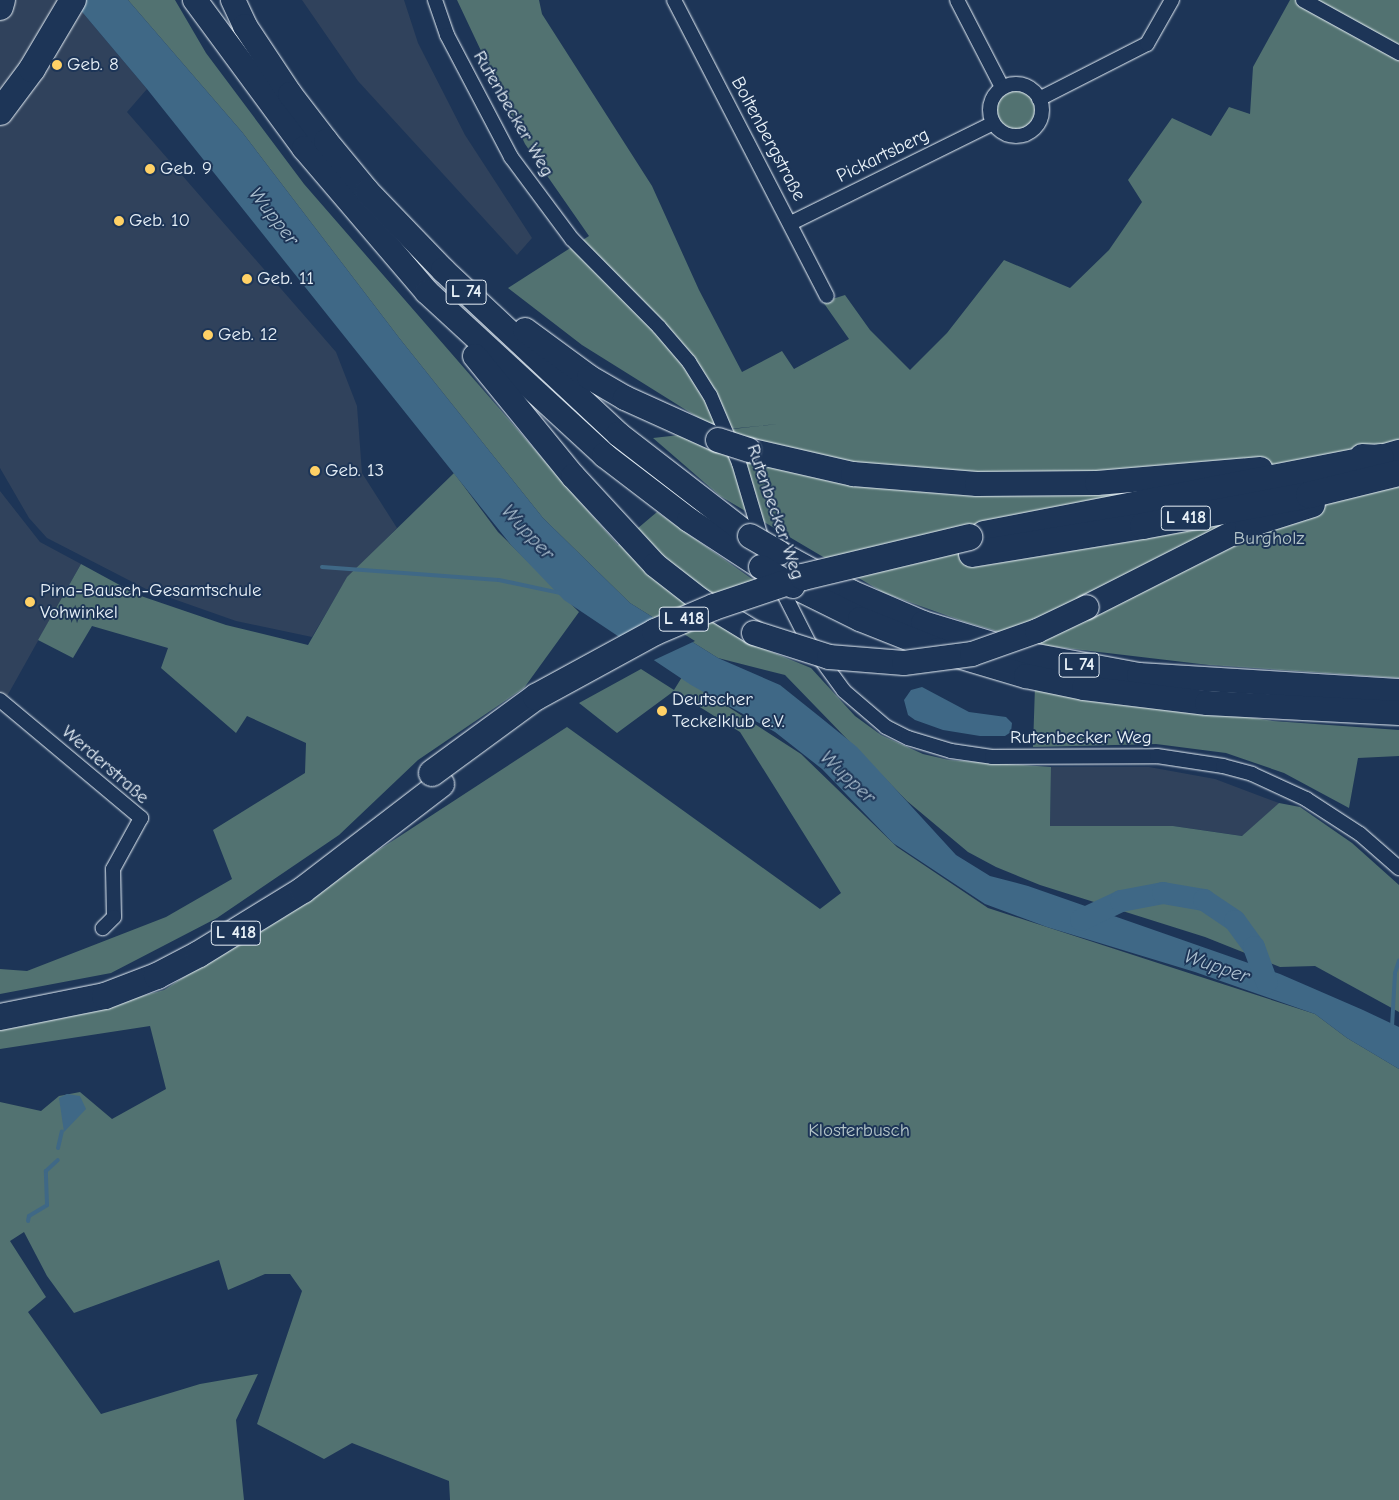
<!DOCTYPE html>
<meta charset="utf-8">
<style>
body{margin:0}
#map{position:relative;width:1399px;height:1500px;overflow:hidden;background:#1d3557;font-family:"Comic Neue",sans-serif}
div>[style]{position:absolute}
.built>*{inset:0;background:#30425c}
.green>*{inset:0;background:#527271}
.round{border-radius:50%}
.water>*{inset:0;background:#3f6886}
.pier>*{inset:0;background:#1d3557}
.stream>*{height:4px;margin:-2px;padding:0 2px;transform-origin:2px;border-radius:2px;background:#3f6886}
.river>*{height:22px;margin:-11px;padding:0 11px;transform-origin:11px;border-radius:11px;background:#3f6886}
.roads{filter:drop-shadow(0 0 1px #e8f1f8) drop-shadow(0 0 1px #e8f1f8)}
.minor>*{height:14px;margin:-7px;padding:0 7px;transform-origin:7px;border-radius:7px;background:#1d3557}
.minor>.ring{margin:-7px;padding:0;box-sizing:content-box;background:none;border:14px solid #1d3557;border-radius:50%}
.trunk>*{height:24px;margin:-12px;padding:0 12px;transform-origin:12px;border-radius:12px;background:#1d3557}
.motorway>*{height:26px;margin:-13px;padding:0 13px;transform-origin:13px;border-radius:13px;background:#1d3557}
.bridges{filter:drop-shadow(0 0 1px #e8f1f8) drop-shadow(0 0 1px #e8f1f8)}
.trunk-bridge>*{height:24px;margin:-12px;padding:0 12px;transform-origin:12px;border-radius:12px;background:#1d3557}
.motorway-bridge>*{height:26px;margin:-13px;padding:0 13px;transform-origin:13px;border-radius:13px;background:#1d3557}
.dots>*{width:14px;height:14px;translate:-50% -50%;box-sizing:border-box;border:2px solid #1d3557;border-radius:50%}
span{translate:-50% -50%;white-space:nowrap;text-align:center;line-height:1.15;-webkit-text-stroke:4px #1d3557;paint-order:stroke}
.shield-label span{padding:1px 4px;background:#1d3557;border:1px solid;border-radius:4px;-webkit-text-stroke-width:0}
.shield-label{font-size:18px;color:#e8f1f8;font-weight:700}
.poi-label{font-size:19px;color:#e8f1f8}
.left{translate:0 -50%;text-align:left}
.street-label{font-size:19px;color:#e8f1f8}
.park-label{font-size:19px;color:#b4c5c9}
.water-label{font-size:20px;color:#adc1d0;font-style:italic}
</style>
<div id="map">
<div class="built">
<i style="clip-path:polygon(0 0,72px 0,147px 89px,127px 112px,336px 352px,357px 406px,362px 473px,397px 528px,347px 578px,312px 637px,236px 621px,148px 590px,47px 538px,29px 518px,0 468px)"></i>
<i style="clip-path:polygon(302px 0,404px 0,418px 43px,465px 135px,532px 238px,517px 255px,358px 81px)"></i>
<i style="clip-path:polygon(0 491px,40px 542px,81px 564px,6px 698px,0 694px)"></i>
<i style="clip-path:polygon(1051px 767px,1149px 767px,1215px 779px,1279px 803px,1243px 836px,1173px 826px,1050px 826px)"></i>
</div>
<div class="green">
<i style="clip-path:polygon(128px 0,175px 0,206px 53px,304px 184px,618px 545px,657px 512px,755px 581px,692px 604px,750px 643px,811px 668px,855px 716px,881px 735px,923px 754px,949px 760px,1051px 767px,1050px 826px,1173px 826px,1242px 836px,1279px 803px,1300px 807px,1352px 843px,1399px 885px,1399px 1012px,1315px 966px,1280px 967px,1205px 937px,1040px 885px,996px 867px,968px 852px,907px 801px,785px 675px,718px 658px,630px 603px,543px 518px,400px 339px,242px 132px)"></i>
<i style="clip-path:polygon(457px 0,539px 0,542px 14px,652px 186px,699px 290px,742px 372px,782px 351px,794px 369px,849px 339px,823px 302px,845px 295px,870px 330px,910px 370px,947px 333px,1004px 260px,1070px 288px,1109px 250px,1142px 202px,1128px 180px,1172px 118px,1211px 136px,1229px 107px,1250px 114px,1253px 67px,1290px 0,1399px 0,1399px 678px,1209px 665px,1048px 646px,965px 622px,884px 593px,720px 496px,653px 438px,778px 424px,718px 430px,582px 345px,508px 288px,589px 236px,525px 144px)"></i>
<i class="round" style="left:995px;top:90px;width:40px;height:40px"></i>
<i style="clip-path:polygon(454px 473px,498px 532px,579px 612px,524px 688px,418px 760px,339px 835px,217px 918px,111px 973px,0 994px,0 969px,27px 971px,166px 917px,232px 879px,213px 830px,305px 773px,306px 743px,247px 716px,236px 733px,161px 668px,168px 648px,92px 626px,73px 658px,38px 640px,81px 564px,138px 595px,226px 625px,308px 645px,347px 577px)"></i>
<i style="clip-path:polygon(641px 669px,674px 690px,682px 677px,801px 754px,897px 847px,988px 908px,1315px 1014px,1347px 1038px,1399px 1069px,1399px 1500px,450px 1500px,449px 1481px,352px 1443px,324px 1459px,257px 1424px,302px 1291px,290px 1274px,265px 1274px,228px 1290px,219px 1260px,74px 1313px,47px 1276px,24px 1232px,10px 1241px,46px 1297px,28px 1312px,101px 1414px,200px 1384px,258px 1374px,236px 1420px,244px 1500px,0 1500px,0 1102px,41px 1111px,59px 1096px,80px 1092px,112px 1119px,166px 1089px,150px 1026px,0 1049px,0 1025px,58px 1019px,164px 990px,567px 727px,820px 909px,841px 893px,740px 732px,674px 691px,617px 733px,579px 703px)"></i>
<i style="clip-path:polygon(1035px 686px,1273px 721px,1399px 730px,1399px 756px,1358px 758px,1349px 808px,1284px 773px,1226px 753px,1156px 744px,1033px 747px)"></i>
</div>
<div class="water">
<i style="clip-path:polygon(72px 0,128px 0,242px 132px,400px 339px,543px 518px,630px 603px,718px 658px,780px 685px,820px 717px,857px 747px,956px 855px,990px 876px,1028px 886px,1280px 974px,1363px 1010px,1399px 1027px,1399px 1069px,1347px 1038px,1315px 1014px,1195px 972px,1047px 927px,985px 904px,893px 843px,822px 769px,775px 732px,691px 685px,564px 600px,511px 545px,147px 89px)"></i>
<i style="clip-path:polygon(922px 687px,969px 712px,1006px 717px,1012px 723px,1011px 732px,1005px 736px,980px 736px,943px 730px,915px 720px,908px 715px,904px 700px,911px 690px)"></i>
<i style="clip-path:polygon(67px 1094px,80px 1096px,86px 1109px,64px 1132px,59px 1098px)"></i>
</div>
<div class="pier">
<i style="clip-path:polygon(660px 619px,695px 641px,652px 661px,618px 639px)"></i>
</div>
<div class="stream">
<i style="left:322px;top:567px;width:177px;rotate:4.2deg"></i>
<i style="left:499px;top:580px;width:62px;rotate:12deg"></i>
<i style="left:1392px;top:1027px;width:54px;rotate:-86.8deg"></i>
<i style="left:1395px;top:973px;width:13px;rotate:-72deg"></i>
<i style="left:58px;top:1148px;width:17px;rotate:-77deg"></i>
<i style="left:28px;top:1221px;width:5px;rotate:-79deg"></i>
<i style="left:29px;top:1216px;width:21px;rotate:-31deg"></i>
<i style="left:47px;top:1205px;width:34px;rotate:-92deg"></i>
<i style="left:46px;top:1171px;width:16px;rotate:-43deg"></i>
</div>
<div class="river">
<i style="left:1081px;top:920px;width:44px;rotate:-25.4deg"></i>
<i style="left:1121px;top:901px;width:43px;rotate:-10.8deg"></i>
<i style="left:1163px;top:893px;width:42px;rotate:9.7deg"></i>
<i style="left:1204px;top:900px;width:37px;rotate:34deg"></i>
<i style="left:1235px;top:921px;width:32px;rotate:54deg"></i>
<i style="left:1254px;top:947px;width:38px;rotate:70deg"></i>
</div>
<div class="roads">
<div class="minor">
<i style="left:435px;top:0;width:37px;rotate:71deg"></i>
<i style="left:447px;top:35px;width:138px;rotate:62.3deg"></i>
<i style="left:511px;top:157px;width:102px;rotate:53.4deg"></i>
<i style="left:572px;top:239px;width:124px;rotate:45.3deg"></i>
<i style="left:659px;top:327px;width:46px;rotate:49.4deg"></i>
<i style="left:689px;top:362px;width:39px;rotate:58deg"></i>
<i style="left:710px;top:395px;width:74px;rotate:66.9deg"></i>
<i style="left:739px;top:463px;width:84px;rotate:73.5deg"></i>
<i style="left:674px;top:0;width:333px;rotate:62.7deg"></i>
<i style="left:957px;top:0;width:98px;rotate:62.7deg"></i>
<i style="left:1303px;top:0;width:110px;rotate:28.9deg"></i>
<i class="ring" style="left:990px;top:84px;width:38px;height:38px"></i>
<i style="left:1039px;top:99px;width:121px;rotate:-27deg"></i>
<i style="left:1147px;top:44px;width:51px;rotate:-60.4deg"></i>
<i style="left:791px;top:223px;width:225px;rotate:-26.3deg"></i>
<i style="left:777px;top:580px;width:71px;rotate:63.1deg"></i>
<i style="left:809px;top:643px;width:59px;rotate:53.9deg"></i>
<i style="left:844px;top:691px;width:55px;rotate:40.6deg"></i>
<i style="left:886px;top:727px;width:25px;rotate:27deg"></i>
<i style="left:908px;top:738px;width:45px;rotate:16.8deg"></i>
<i style="left:951px;top:751px;width:41px;rotate:8.3deg"></i>
<i style="left:992px;top:757px;width:165px;rotate:-0.3deg"></i>
<i style="left:1157px;top:756px;width:67px;rotate:8.6deg"></i>
<i style="left:1223px;top:766px;width:30px;rotate:15deg"></i>
<i style="left:1252px;top:774px;width:60px;rotate:24.8deg"></i>
<i style="left:1306px;top:799px;width:64px;rotate:32.9deg"></i>
<i style="left:1360px;top:834px;width:52px;rotate:41.1deg"></i>
<i style="left:0;top:700px;width:184px;rotate:39.9deg"></i>
<i style="left:141px;top:818px;width:58px;rotate:118.8deg"></i>
<i style="left:113px;top:869px;width:48px;rotate:88.8deg"></i>
<i style="left:114px;top:917px;width:16px;rotate:135deg"></i>
</div>
<div class="trunk">
<i style="left:195px;top:0;width:184px;rotate:53.6deg"></i>
<i style="left:304px;top:148px;width:189px;rotate:49.5deg"></i>
<i style="left:427px;top:292px;width:241px;rotate:42.6deg"></i>
<i style="left:604px;top:455px;width:107px;rotate:37.4deg"></i>
<i style="left:689px;top:520px;width:86px;rotate:33.1deg"></i>
<i style="left:233px;top:0;width:29px;rotate:65deg"></i>
<i style="left:245px;top:26px;width:82px;rotate:56.5deg"></i>
<i style="left:290px;top:94px;width:59px;rotate:52.5deg"></i>
<i style="left:326px;top:141px;width:65px;rotate:50.6deg"></i>
<i style="left:367px;top:191px;width:110px;rotate:46.1deg"></i>
<i style="left:443px;top:270px;width:240px;rotate:43.1deg"></i>
<i style="left:618px;top:434px;width:167px;rotate:37.7deg"></i>
<i style="left:525px;top:330px;width:79px;rotate:36.3deg"></i>
<i style="left:589px;top:377px;width:42px;rotate:30.3deg"></i>
<i style="left:625px;top:398px;width:102px;rotate:24.3deg"></i>
<i style="left:475px;top:356px;width:155px;rotate:50.8deg"></i>
<i style="left:573px;top:476px;width:121px;rotate:47.3deg"></i>
<i style="left:655px;top:565px;width:57px;rotate:37.9deg"></i>
<i style="left:700px;top:600px;width:63px;rotate:31.4deg"></i>
<i style="left:748px;top:450px;width:108px;rotate:12.9deg"></i>
<i style="left:853px;top:474px;width:124px;rotate:4.6deg"></i>
<i style="left:977px;top:484px;width:120px;rotate:-0.5deg"></i>
<i style="left:1097px;top:483px;width:164px;rotate:-4.9deg"></i>
<i style="left:1362px;top:456px;width:19px;rotate:3deg"></i>
<i style="left:1381px;top:457px;width:19px;rotate:-16deg"></i>
<i style="left:779px;top:553px;width:82px;rotate:28.4deg"></i>
<i style="left:851px;top:592px;width:78px;rotate:23.3deg"></i>
<i style="left:923px;top:623px;width:108px;rotate:16.8deg"></i>
<i style="left:1026px;top:654px;width:115px;rotate:10.5deg"></i>
<i style="left:1139px;top:675px;width:260px;rotate:3.5deg"></i>
<i style="left:793px;top:586px;width:75px;rotate:26.2deg"></i>
<i style="left:860px;top:619px;width:84px;rotate:21.7deg"></i>
<i style="left:938px;top:650px;width:92px;rotate:16.5deg"></i>
<i style="left:1026px;top:676px;width:59px;rotate:11.7deg"></i>
<i style="left:1084px;top:688px;width:124px;rotate:7deg"></i>
<i style="left:1207px;top:703px;width:192px;rotate:3deg"></i>
<i style="left:1087px;top:607px;width:179px;rotate:-26.9deg"></i>
<i style="left:1247px;top:526px;width:69px;rotate:-17.7deg"></i>
</div>
<div class="motorway">
<i style="left:0;top:7px;width:7px;rotate:-74deg"></i>
<i style="left:0;top:112px;width:54px;rotate:-53.3deg"></i>
<i style="left:32px;top:69px;width:80px;rotate:-59.3deg"></i>
<i style="left:984px;top:534px;width:404px;rotate:-11deg"></i>
<i style="left:972px;top:554px;width:173px;rotate:-9.3deg"></i>
<i style="left:1143px;top:526px;width:169px;rotate:-10.6deg"></i>
<i style="left:1309px;top:495px;width:93px;rotate:-13.7deg"></i>
<i style="left:0;top:1017px;width:107px;rotate:-11.3deg"></i>
<i style="left:105px;top:996px;width:56px;rotate:-21deg"></i>
<i style="left:157px;top:976px;width:47px;rotate:-27.6deg"></i>
<i style="left:199px;top:954px;width:122px;rotate:-31.6deg"></i>
<i style="left:303px;top:890px;width:174px;rotate:-37.5deg"></i>
</div>
</div>
<div class="bridges">
<div class="trunk-bridge">
<i style="left:718px;top:440px;width:32px;rotate:18deg"></i>
<i style="left:750px;top:536px;width:34px;rotate:30deg"></i>
<i style="left:761px;top:567px;width:37px;rotate:31deg"></i>
<i style="left:754px;top:633px;width:79px;rotate:17.7deg"></i>
<i style="left:829px;top:657px;width:75px;rotate:4.6deg"></i>
<i style="left:904px;top:663px;width:69px;rotate:-7.5deg"></i>
<i style="left:972px;top:654px;width:69px;rotate:-19.5deg"></i>
<i style="left:1037px;top:631px;width:55px;rotate:-25.6deg"></i>
</div>
<div class="motorway-bridge">
<i style="left:432px;top:773px;width:129px;rotate:-36.2deg"></i>
<i style="left:536px;top:697px;width:136px;rotate:-28.6deg"></i>
<i style="left:655px;top:632px;width:64px;rotate:-23deg"></i>
<i style="left:714px;top:607px;width:94px;rotate:-18.6deg"></i>
<i style="left:803px;top:577px;width:171px;rotate:-13.5deg"></i>
</div>
</div>
<div class="dots">
<i style="left:57px;top:65px;background:#ffd166"></i>
<i style="left:150px;top:169px;background:#ffd166"></i>
<i style="left:119px;top:221px;background:#ffd166"></i>
<i style="left:247px;top:279px;background:#ffd166"></i>
<i style="left:208px;top:335px;background:#ffd166"></i>
<i style="left:315px;top:471px;background:#ffd166"></i>
<i style="left:30px;top:602px;background:#ffd166"></i>
<i style="left:662px;top:711px;background:#ffd166"></i>
</div>
<div class="shield-label">
<span style="left:466px;top:292px">L 74</span>
<span style="left:1186px;top:518px">L 418</span>
<span style="left:684px;top:619px">L 418</span>
<span style="left:1079px;top:665px">L 74</span>
<span style="left:236px;top:933px">L 418</span>
</div>
<div class="poi-label">
<span class="left" style="left:67px;top:65px">Geb. 8</span>
<span class="left" style="left:160px;top:169px">Geb. 9</span>
<span class="left" style="left:129px;top:221px">Geb. 10</span>
<span class="left" style="left:257px;top:279px">Geb. 11</span>
<span class="left" style="left:218px;top:335px">Geb. 12</span>
<span class="left" style="left:325px;top:471px">Geb. 13</span>
<span class="left" style="left:40px;top:602px">Pina-Bausch-Gesamtschule<br>Vohwinkel</span>
<span class="left" style="left:672px;top:711px">Deutscher<br>Teckelklub e.V.</span>
</div>
<div class="street-label">
<span style="left:513px;top:114px;rotate:60deg">Rutenbecker Weg</span>
<span style="left:768px;top:139px;rotate:62deg">Boltenbergstraße</span>
<span style="left:883px;top:156px;rotate:-26deg">Pickartsberg</span>
<span style="left:775px;top:512px;rotate:71deg">Rutenbecker Weg</span>
<span style="left:1081px;top:738px">Rutenbecker Weg</span>
<span style="left:105px;top:765px;rotate:41deg">Werderstraße</span>
</div>
<div class="park-label">
<span style="left:1269px;top:539px">Burgholz</span>
<span style="left:859px;top:1131px">Klosterbusch</span>
</div>
<div class="water-label">
<span style="left:274px;top:216px;rotate:52deg">Wupper</span>
<span style="left:528px;top:532px;rotate:47deg">Wupper</span>
<span style="left:848px;top:777px;rotate:43deg">Wupper</span>
<span style="left:1217px;top:966px;rotate:19deg">Wupper</span>
</div>
</div>
